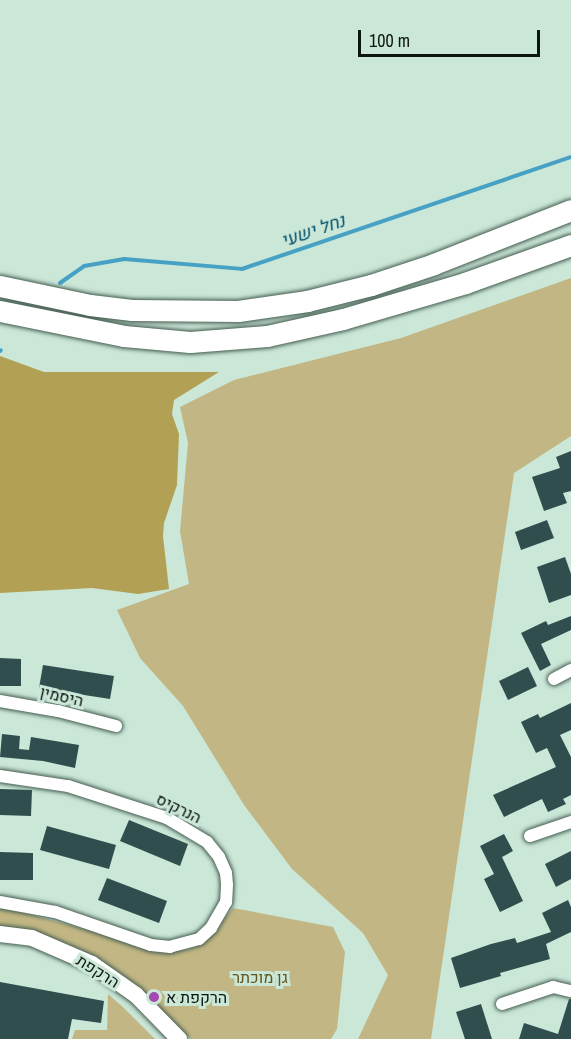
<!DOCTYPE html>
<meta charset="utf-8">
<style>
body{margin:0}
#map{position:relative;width:571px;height:1039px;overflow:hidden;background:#cbe7d8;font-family:"Archivo Narrow",Heebo,sans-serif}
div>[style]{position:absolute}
.green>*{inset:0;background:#c2b784}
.forest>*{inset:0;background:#b2a154}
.stream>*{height:4px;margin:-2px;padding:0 2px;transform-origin:2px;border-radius:2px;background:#46a1c4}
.building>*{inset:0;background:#304e4e}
.roads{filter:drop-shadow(0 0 2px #445d50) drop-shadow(0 0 2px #445d50)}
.street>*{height:12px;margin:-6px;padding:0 6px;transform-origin:6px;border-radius:6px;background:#fff}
.secondary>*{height:16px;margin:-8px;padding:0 8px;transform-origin:8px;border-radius:8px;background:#fff}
.highway>*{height:21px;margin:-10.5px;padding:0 10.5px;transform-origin:10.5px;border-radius:10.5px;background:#fff}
.dots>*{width:16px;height:16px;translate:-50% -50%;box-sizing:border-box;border:3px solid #cbe7d8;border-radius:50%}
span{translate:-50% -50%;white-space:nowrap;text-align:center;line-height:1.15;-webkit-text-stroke:6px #cbe7d8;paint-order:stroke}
.street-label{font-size:16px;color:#0c1611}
.park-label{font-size:16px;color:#62561c}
.poi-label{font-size:16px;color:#0c1611}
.left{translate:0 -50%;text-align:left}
.water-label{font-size:18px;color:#005069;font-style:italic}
.scale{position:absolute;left:358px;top:30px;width:182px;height:27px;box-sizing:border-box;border:3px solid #0c1611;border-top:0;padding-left:8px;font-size:18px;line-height:21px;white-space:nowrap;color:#0c1611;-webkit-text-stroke:4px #cbe7d8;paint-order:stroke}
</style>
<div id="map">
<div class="green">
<i style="clip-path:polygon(571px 278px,571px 436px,514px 473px,431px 1039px,358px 1039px,388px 975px,363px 933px,292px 869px,244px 805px,183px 706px,140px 658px,117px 610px,189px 584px,180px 531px,188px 443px,180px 407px,234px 380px,401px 338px)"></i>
<i style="clip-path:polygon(233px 908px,333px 927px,345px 952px,337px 1029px,331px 1039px,191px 1039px,139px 988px,96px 957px,14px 930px,0 929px,0 909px,13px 910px,168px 951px,186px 950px,204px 943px)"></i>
<i style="clip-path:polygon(108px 994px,124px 1008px,155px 1039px,72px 1039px,75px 1030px,107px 1030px)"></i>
</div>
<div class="forest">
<i style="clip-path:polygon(0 356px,44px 372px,219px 372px,174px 400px,172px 414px,179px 434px,177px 485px,164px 523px,163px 536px,169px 589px,138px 594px,92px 588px,0 593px)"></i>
</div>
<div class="stream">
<i style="left:60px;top:283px;width:29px;rotate:-35deg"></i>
<i style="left:84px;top:266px;width:41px;rotate:-9.9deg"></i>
<i style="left:124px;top:259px;width:118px;rotate:4.8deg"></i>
<i style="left:242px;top:269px;width:348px;rotate:-18.8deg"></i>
<i style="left:0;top:351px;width:1px;rotate:-45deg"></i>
</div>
<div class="building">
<i style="clip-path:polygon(571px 451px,571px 491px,563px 493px,567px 503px,544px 511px,532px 477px,560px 468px,556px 457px)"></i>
<i style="clip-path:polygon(547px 520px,554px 538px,521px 550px,515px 532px)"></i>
<i style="clip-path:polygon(565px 557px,571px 574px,571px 595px,549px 603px,537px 567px)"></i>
<i style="clip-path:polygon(571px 616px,571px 630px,541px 644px,551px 665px,540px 671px,521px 633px,546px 621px,548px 625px)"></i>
<i style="clip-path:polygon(0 658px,21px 659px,21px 686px,0 686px)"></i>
<i style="clip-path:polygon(43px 665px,114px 676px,110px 699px,39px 688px)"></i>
<i style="clip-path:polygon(528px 667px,537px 686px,508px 700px,499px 681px)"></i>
<i style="clip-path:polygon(571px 703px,571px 730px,560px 735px,571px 757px,571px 795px,563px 799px,566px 804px,548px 812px,542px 799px,504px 817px,493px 795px,556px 767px,547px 748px,536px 753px,521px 722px,538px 714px,540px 718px)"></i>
<i style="clip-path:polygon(2px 734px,20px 736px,19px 749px,29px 750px,31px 737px,79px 745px,75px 768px,43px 761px,0 757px)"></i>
<i style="clip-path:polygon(0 789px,32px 790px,31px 816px,0 815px)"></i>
<i style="clip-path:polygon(129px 820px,188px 844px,180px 866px,120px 841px)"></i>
<i style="clip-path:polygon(47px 826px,116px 845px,109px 869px,40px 850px)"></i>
<i style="clip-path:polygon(504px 834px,513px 851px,502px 857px,523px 901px,500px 912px,484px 879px,494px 874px,480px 846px)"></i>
<i style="clip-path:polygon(571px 851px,571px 879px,556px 887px,545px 864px)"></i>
<i style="clip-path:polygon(0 852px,33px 853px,33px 880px,0 880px)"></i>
<i style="clip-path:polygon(107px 878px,167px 901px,159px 923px,98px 900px)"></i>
<i style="clip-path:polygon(568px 900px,571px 907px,571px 932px,546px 944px,550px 959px,500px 973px,501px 976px,460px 988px,451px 958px,491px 944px,515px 938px,517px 943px,551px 932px,542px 913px)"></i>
<i style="clip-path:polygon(0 982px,104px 1001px,101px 1023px,72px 1019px,68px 1039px,0 1039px)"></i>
<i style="clip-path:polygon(569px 999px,571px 999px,571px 1039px,519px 1039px,524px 1023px,558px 1034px)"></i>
<i style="clip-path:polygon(481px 1004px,492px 1039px,465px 1039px,456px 1012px)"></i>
</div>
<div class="roads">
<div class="street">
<i style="left:554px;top:679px;width:19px;rotate:-28deg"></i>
<i style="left:0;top:701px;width:59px;rotate:9.8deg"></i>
<i style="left:58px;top:711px;width:60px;rotate:14.5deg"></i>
<i style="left:0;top:776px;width:69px;rotate:8.4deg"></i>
<i style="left:68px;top:786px;width:104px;rotate:17.9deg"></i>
<i style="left:167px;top:818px;width:47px;rotate:31deg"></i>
<i style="left:207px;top:842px;width:19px;rotate:51deg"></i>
<i style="left:219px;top:857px;width:17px;rotate:66deg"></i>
<i style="left:226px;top:873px;width:12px;rotate:85deg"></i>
<i style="left:227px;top:885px;width:17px;rotate:93deg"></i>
<i style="left:226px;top:902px;width:30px;rotate:120deg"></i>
<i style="left:211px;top:928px;width:16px;rotate:137deg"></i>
<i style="left:199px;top:939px;width:30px;rotate:165deg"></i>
<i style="left:170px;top:947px;width:19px;rotate:-174deg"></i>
<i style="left:151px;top:945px;width:102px;rotate:-161deg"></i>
<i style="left:55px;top:912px;width:56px;rotate:-169.7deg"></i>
<i style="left:530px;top:836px;width:43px;rotate:-18.9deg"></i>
<i style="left:502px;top:1004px;width:54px;rotate:-18.4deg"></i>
<i style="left:553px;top:987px;width:18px;rotate:13deg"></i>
</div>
<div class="secondary">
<i style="left:0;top:934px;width:32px;rotate:7deg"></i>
<i style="left:32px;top:938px;width:65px;rotate:23.4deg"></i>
<i style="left:92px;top:964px;width:54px;rotate:35.2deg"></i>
<i style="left:136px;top:995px;width:62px;rotate:45.7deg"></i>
</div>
<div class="highway">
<i style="left:0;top:286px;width:92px;rotate:11.9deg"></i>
<i style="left:90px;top:305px;width:42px;rotate:6.8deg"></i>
<i style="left:132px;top:310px;width:106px;rotate:0.5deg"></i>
<i style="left:238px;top:311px;width:70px;rotate:-8.2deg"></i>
<i style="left:307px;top:301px;width:66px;rotate:-14deg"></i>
<i style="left:371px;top:285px;width:66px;rotate:-18.4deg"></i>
<i style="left:434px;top:264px;width:147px;rotate:-21.5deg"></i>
<i style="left:0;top:311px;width:126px;rotate:11.4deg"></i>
<i style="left:124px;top:336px;width:66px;rotate:5.2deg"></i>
<i style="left:190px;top:342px;width:77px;rotate:-4.5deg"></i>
<i style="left:267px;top:336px;width:78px;rotate:-12.6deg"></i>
<i style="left:343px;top:319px;width:127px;rotate:-16.4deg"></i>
<i style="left:465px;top:283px;width:113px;rotate:-19.7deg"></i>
</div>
</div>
<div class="dots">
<i style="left:154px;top:997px;background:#a648b1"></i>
</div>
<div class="street-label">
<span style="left:62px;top:696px;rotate:13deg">היסמין</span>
<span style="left:179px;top:808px;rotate:26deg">הנרקיס</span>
<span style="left:98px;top:971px;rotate:32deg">הרקפת</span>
</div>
<div class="park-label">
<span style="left:260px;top:977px">גן מוכתר</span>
</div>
<div class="poi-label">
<span class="left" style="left:166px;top:997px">הרקפת א</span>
</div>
<div class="water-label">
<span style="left:313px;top:231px;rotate:-19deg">נחל ישעי</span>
</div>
<div class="scale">100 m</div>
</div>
